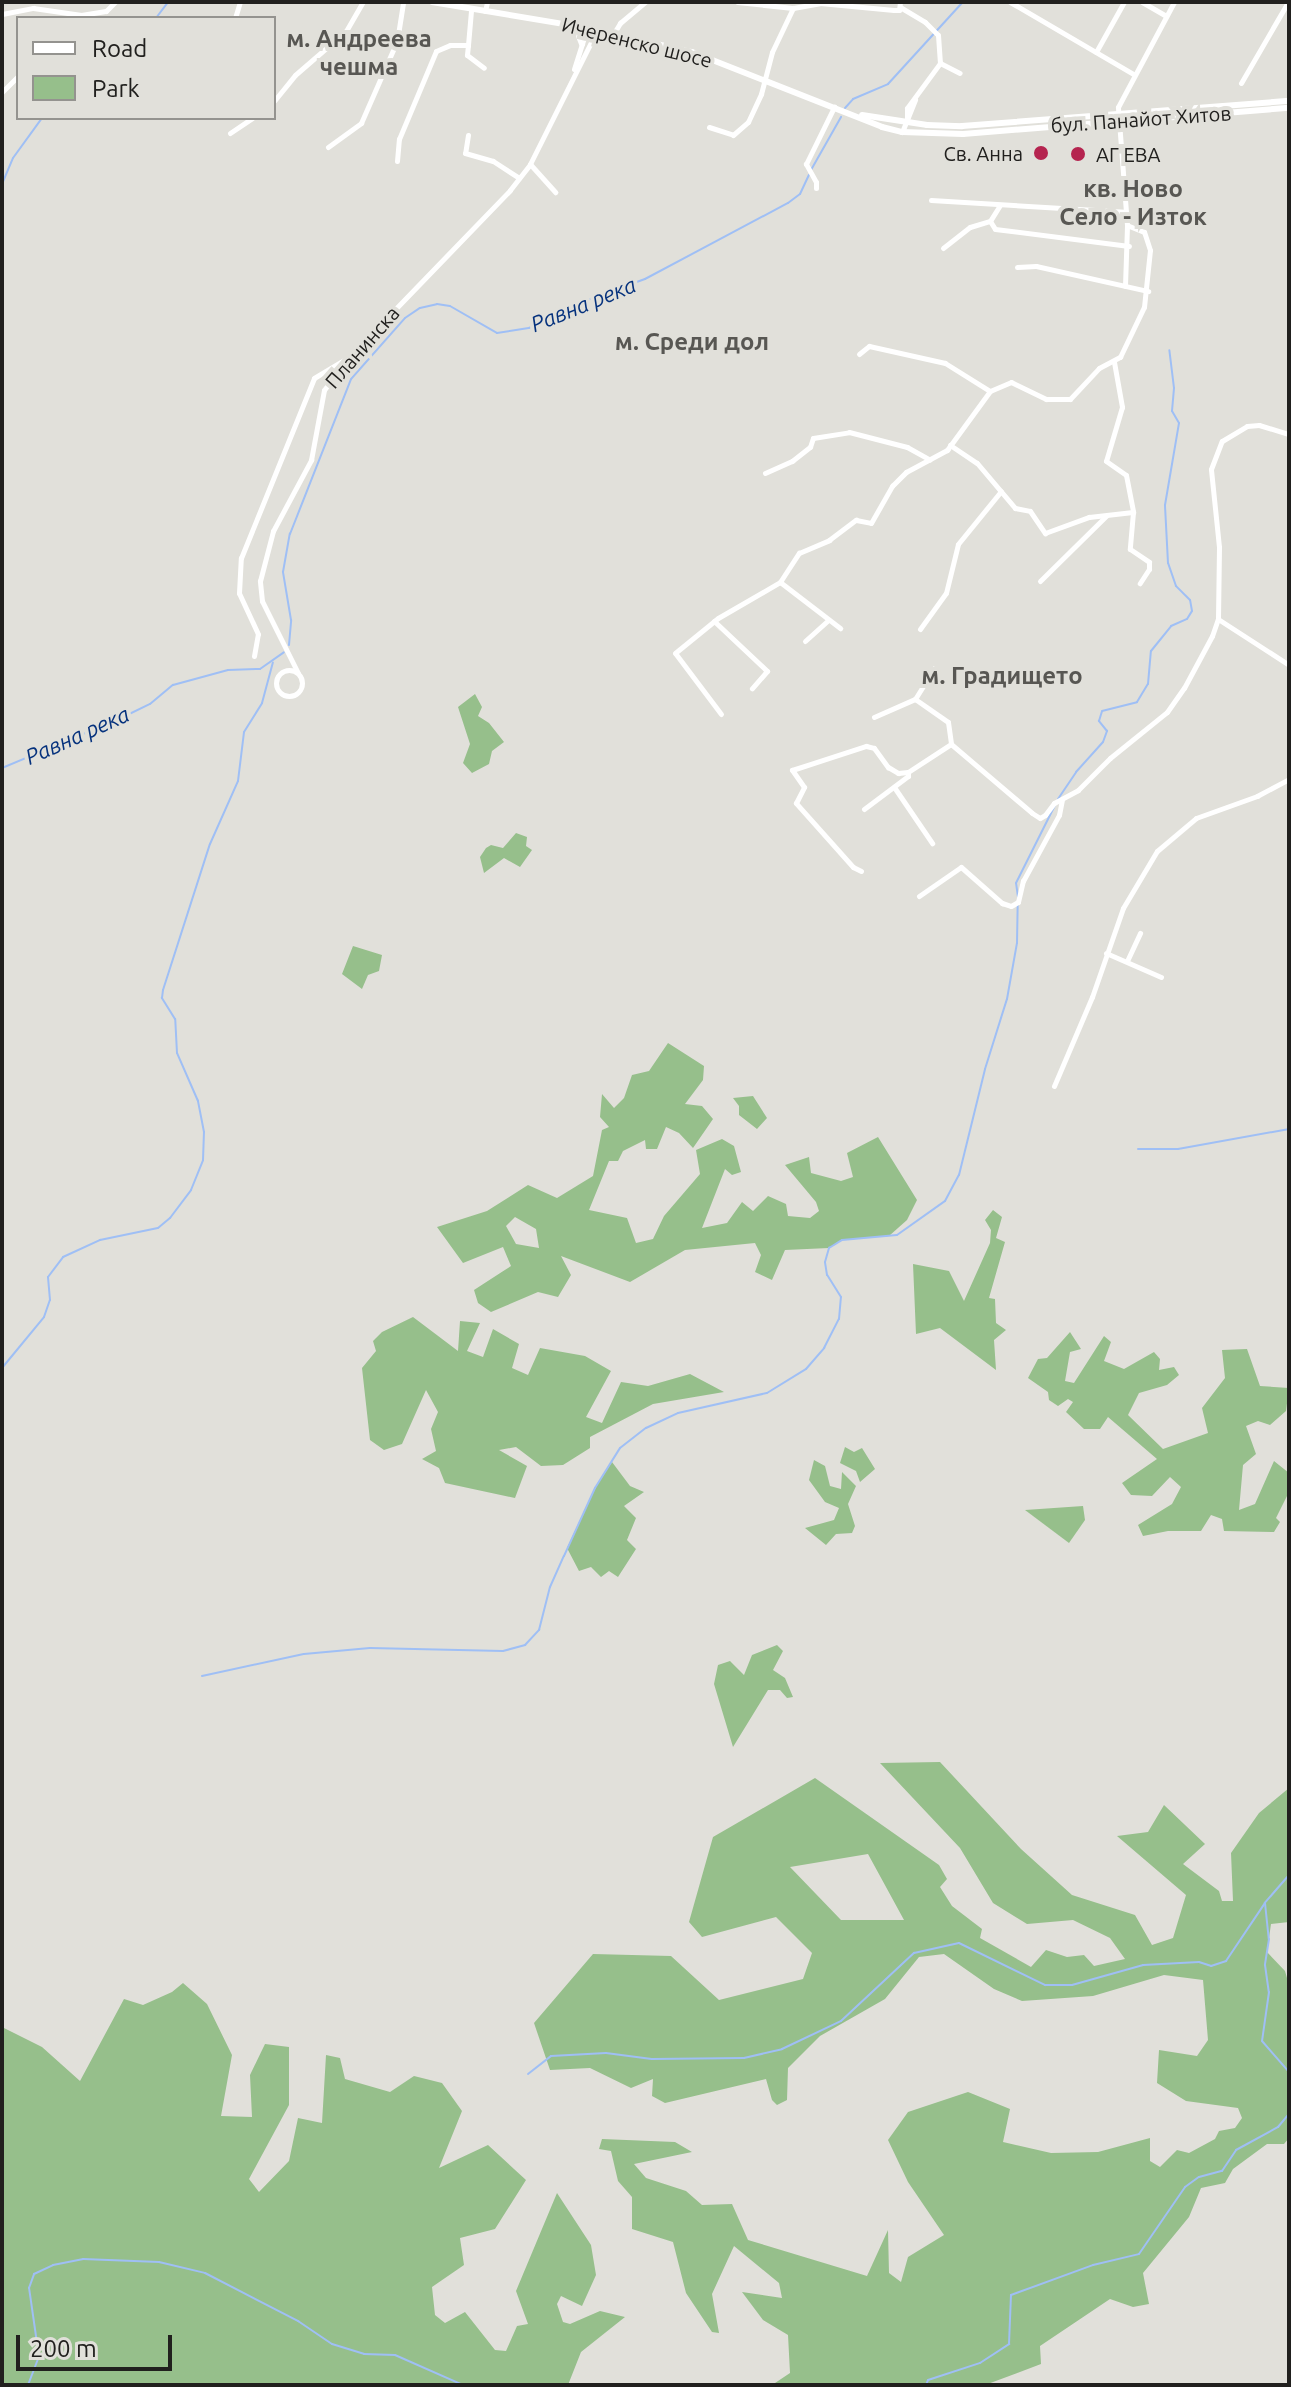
<!DOCTYPE html>
<meta charset="utf-8">
<style>
body{margin:0}
#map{position:relative;width:1291px;height:2387px;overflow:hidden;background:#e1e0da;font-family:Ubuntu,sans-serif}
div>[style]{position:absolute}
.green>*{inset:0;background:#96bf8b}
.stream>*{height:2px;margin:-1px;padding:0 1px;transform-origin:1px;border-radius:1px;background:#9fbff5}
.minor>*{height:5px;margin:-2.5px;padding:0 2.5px;transform-origin:2.5px;border-radius:2.5px;background:#fff}
.minor>.ring{margin:-2.5px;padding:0;box-sizing:content-box;background:none;border:5px solid #fff;border-radius:50%}
.tertiary>*{height:6px;margin:-3px;padding:0 3px;transform-origin:3px;border-radius:3px;background:#fff}
.dots>*{width:22px;height:22px;translate:-50% -50%;box-sizing:border-box;border:4px solid #e1e0da;border-radius:50%}
span{translate:-50% -50%;white-space:nowrap;text-align:center;line-height:1.15;-webkit-text-stroke:8px #e1e0da;paint-order:stroke}
.street-label{font-size:20px;color:#21201e}
.poi-label{font-size:20px;color:#21201e}
.right{translate:-100% -50%;text-align:right}
.left{translate:0 -50%;text-align:left}
.water-label{font-size:22px;color:#06327d;font-style:italic}
.quarter-label{font-size:24px;color:#585753;font-weight:700}
.frame{position:absolute;inset:0;border:4px solid #21201e;pointer-events:none}
.legend{position:absolute;left:16px;top:16px;width:260px;height:104px;box-sizing:border-box;background:#e1e0da;border:2px solid #94938f;margin:0;padding:10px 14px;list-style:none;font-size:24px;color:#21201e}
.legend li{display:flex;align-items:center;gap:16px;height:40px}
.legend b{width:40px;border:2px solid #94938f}
.scale{position:absolute;left:16px;top:2335px;width:156px;height:36px;box-sizing:border-box;border:4px solid #21201e;border-top:0;padding-left:10px;font-size:24px;line-height:28px;white-space:nowrap;color:#21201e;-webkit-text-stroke:6px #e1e0da;paint-order:stroke}
</style>
<div id="map">
<div class="green">
<i style="clip-path:polygon(475px 694px,482px 707px,478px 716px,489px 723px,504px 742px,492px 751px,489px 764px,472px 773px,463px 763px,470px 744px,458px 707px)"></i>
<i style="clip-path:polygon(516px 833px,527px 837px,526px 846px,532px 850px,520px 867px,504px 858px,484px 873px,480px 857px,486px 848px,491px 845px,503px 848px)"></i>
<i style="clip-path:polygon(353px 946px,382px 955px,379px 971px,368px 975px,362px 989px,342px 974px)"></i>
<i style="clip-path:polygon(evenodd,668px 1043px,704px 1066px,703px 1080px,685px 1104px,702px 1106px,713px 1119px,693px 1148px,679px 1133px,666px 1127px,657px 1149px,646px 1149px,645px 1140px,623px 1151px,618px 1161px,609px 1161px,589px 1210px,627px 1218px,636px 1243px,653px 1239px,664px 1216px,700px 1174px,696px 1150px,722px 1139px,734px 1146px,741px 1172px,732px 1175px,725px 1169px,702px 1228px,727px 1223px,742px 1202px,753px 1211px,768px 1196px,786px 1204px,788px 1216px,810px 1218px,819px 1211px,816px 1202px,785px 1165px,809px 1157px,811px 1173px,841px 1181px,853px 1177px,847px 1153px,878px 1137px,917px 1200px,907px 1220px,889px 1236px,842px 1240px,829px 1248px,785px 1250px,772px 1280px,755px 1272px,761px 1255px,755px 1243px,685px 1250px,630px 1282px,561px 1256px,571px 1275px,558px 1297px,538px 1292px,491px 1312px,478px 1303px,474px 1290px,511px 1266px,503px 1247px,463px 1263px,437px 1227px,487px 1211px,528px 1185px,557px 1198px,593px 1176px,602px 1130px,609px 1127px,600px 1117px,602px 1094px,614px 1108px,624px 1098px,632px 1075px,649px 1071px,668px 1043px,515px 1217px,536px 1229px,539px 1248px,516px 1244px,506px 1226px,515px 1217px)"></i>
<i style="clip-path:polygon(753px 1096px,767px 1118px,757px 1129px,739px 1115px,739px 1106px,733px 1098px)"></i>
<i style="clip-path:polygon(993px 1210px,1002px 1217px,996px 1238px,1005px 1242px,989px 1298px,995px 1299px,996px 1323px,1006px 1330px,994px 1340px,996px 1370px,940px 1328px,916px 1334px,913px 1264px,949px 1271px,964px 1301px,990px 1243px,991px 1230px,985px 1220px)"></i>
<i style="clip-path:polygon(413px 1317px,458px 1351px,460px 1321px,480px 1323px,467px 1351px,483px 1357px,493px 1329px,519px 1344px,512px 1368px,528px 1375px,540px 1348px,585px 1356px,611px 1371px,586px 1417px,602px 1423px,621px 1382px,648px 1386px,690px 1374px,724px 1392px,653px 1404px,590px 1437px,590px 1448px,563px 1465px,541px 1466px,516px 1447px,499px 1450px,527px 1466px,515px 1498px,445px 1483px,439px 1468px,422px 1459px,436px 1451px,431px 1429px,438px 1412px,426px 1390px,402px 1444px,384px 1450px,370px 1440px,362px 1368px,376px 1351px,373px 1341px,382px 1332px)"></i>
<i style="clip-path:polygon(1070px 1332px,1081px 1349px,1070px 1352px,1065px 1381px,1074px 1383px,1104px 1336px,1111px 1342px,1104px 1361px,1124px 1369px,1154px 1352px,1160px 1359px,1159px 1370px,1174px 1367px,1179px 1375px,1167px 1385px,1139px 1393px,1128px 1415px,1163px 1449px,1208px 1433px,1202px 1408px,1225px 1378px,1222px 1350px,1247px 1349px,1260px 1386px,1289px 1388px,1286px 1411px,1270px 1425px,1258px 1421px,1246px 1426px,1256px 1454px,1243px 1465px,1239px 1510px,1255px 1504px,1274px 1461px,1289px 1473px,1289px 1492px,1276px 1518px,1280px 1522px,1274px 1532px,1224px 1531px,1222px 1519px,1211px 1515px,1201px 1531px,1168px 1531px,1143px 1536px,1138px 1525px,1172px 1504px,1181px 1487px,1170px 1477px,1152px 1496px,1131px 1495px,1122px 1483px,1157px 1459px,1108px 1417px,1100px 1429px,1084px 1429px,1066px 1412px,1073px 1402px,1068px 1399px,1058px 1406px,1049px 1400px,1048px 1392px,1028px 1378px,1038px 1359px,1047px 1358px)"></i>
<i style="clip-path:polygon(845px 1447px,854px 1452px,862px 1448px,875px 1469px,860px 1482px,856px 1471px,840px 1463px)"></i>
<i style="clip-path:polygon(814px 1460px,825px 1466px,830px 1486px,841px 1489px,842px 1472px,856px 1486px,848px 1504px,855px 1526px,852px 1533px,836px 1534px,826px 1545px,805px 1528px,834px 1520px,839px 1508px,825px 1502px,809px 1480px)"></i>
<i style="clip-path:polygon(612px 1462px,630px 1486px,644px 1492px,624px 1506px,636px 1518px,627px 1540px,636px 1549px,618px 1577px,609px 1571px,601px 1577px,591px 1567px,579px 1571px,567px 1548px,595px 1488px)"></i>
<i style="clip-path:polygon(1083px 1506px,1085px 1520px,1069px 1543px,1025px 1510px)"></i>
<i style="clip-path:polygon(777px 1645px,783px 1651px,773px 1670px,785px 1678px,793px 1697px,787px 1698px,780px 1690px,768px 1690px,733px 1747px,714px 1684px,718px 1665px,730px 1661px,744px 1675px,752px 1655px)"></i>
<i style="clip-path:polygon(evenodd,940px 1762px,1021px 1849px,1072px 1895px,1135px 1915px,1152px 1945px,1173px 1938px,1186px 1895px,1117px 1836px,1148px 1832px,1164px 1805px,1205px 1844px,1183px 1864px,1219px 1891px,1222px 1901px,1233px 1901px,1231px 1853px,1259px 1813px,1289px 1788px,1289px 1922px,1271px 1924px,1267px 1952px,1285px 1971px,1289px 1985px,1289px 2138px,1284px 2144px,1267px 2144px,1233px 2169px,1225px 2183px,1201px 2188px,1189px 2217px,1143px 2273px,1149px 2304px,1133px 2307px,1110px 2299px,1040px 2346px,1041px 2364px,985px 2385px,772px 2385px,790px 2373px,788px 2335px,763px 2320px,742px 2292px,782px 2298px,779px 2283px,734px 2246px,712px 2294px,719px 2333px,712px 2332px,686px 2293px,673px 2242px,632px 2229px,632px 2197px,618px 2181px,611px 2151px,599px 2149px,602px 2139px,675px 2142px,692px 2152px,634px 2164px,646px 2178px,686px 2191px,702px 2205px,732px 2204px,748px 2240px,867px 2276px,888px 2230px,889px 2273px,901px 2282px,908px 2257px,944px 2235px,908px 2182px,888px 2140px,908px 2112px,968px 2092px,1010px 2109px,1003px 2142px,1051px 2153px,1098px 2152px,1150px 2138px,1150px 2161px,1160px 2167px,1177px 2150px,1189px 2153px,1215px 2139px,1219px 2131px,1235px 2128px,1242px 2118px,1238px 2108px,1186px 2101px,1157px 2083px,1159px 2050px,1197px 2056px,1208px 2040px,1203px 1980px,1164px 1975px,1093px 1996px,1022px 2001px,994px 1989px,944px 1954px,919px 1957px,885px 1999px,820px 2036px,788px 2068px,787px 2100px,777px 2105px,772px 2100px,766px 2079px,665px 2103px,652px 2096px,653px 2079px,631px 2088px,590px 2068px,550px 2070px,534px 2023px,593px 1954px,671px 1956px,719px 2000px,803px 1979px,812px 1953px,776px 1917px,702px 1937px,689px 1922px,713px 1837px,815px 1778px,939px 1865px,947px 1879px,940px 1887px,952px 1906px,982px 1929px,980px 1938px,1031px 1967px,1046px 1950px,1067px 1957px,1084px 1955px,1094px 1966px,1125px 1959px,1110px 1938px,1073px 1920px,1027px 1924px,993px 1903px,960px 1848px,880px 1763px,940px 1762px,868px 1854px,904px 1920px,841px 1920px,790px 1867px,868px 1854px)"></i>
<i style="clip-path:polygon(183px 1983px,207px 2004px,232px 2055px,221px 2116px,252px 2117px,250px 2075px,265px 2044px,289px 2047px,289px 2105px,249px 2179px,259px 2192px,289px 2161px,298px 2118px,322px 2123px,326px 2055px,340px 2058px,345px 2079px,390px 2092px,414px 2076px,442px 2083px,462px 2111px,439px 2168px,488px 2145px,526px 2180px,495px 2229px,460px 2238px,464px 2265px,432px 2287px,435px 2315px,445px 2323px,465px 2312px,495px 2350px,506px 2351px,517px 2326px,528px 2324px,516px 2291px,557px 2193px,591px 2245px,596px 2275px,582px 2306px,561px 2296px,557px 2304px,563px 2322px,570px 2324px,600px 2311px,625px 2317px,581px 2352px,568px 2385px,2px 2385px,2px 2027px,42px 2047px,80px 2081px,124px 1999px,143px 2005px,172px 1992px)"></i>
</div>
<div class="stream">
<i style="left:156px;top:18px;width:20px;rotate:-53deg"></i>
<i style="left:845px;top:108px;width:12px;rotate:-48deg"></i>
<i style="left:853px;top:99px;width:38px;rotate:-23deg"></i>
<i style="left:888px;top:84px;width:111px;rotate:-47.6deg"></i>
<i style="left:811px;top:170px;width:61px;rotate:-60.5deg"></i>
<i style="left:2px;top:184px;width:28px;rotate:-67deg"></i>
<i style="left:13px;top:158px;width:49px;rotate:-54.1deg"></i>
<i style="left:289px;top:645px;width:25px;rotate:-85deg"></i>
<i style="left:291px;top:620px;width:49px;rotate:-99.5deg"></i>
<i style="left:283px;top:572px;width:39px;rotate:-80deg"></i>
<i style="left:290px;top:534px;width:167px;rotate:-68.5deg"></i>
<i style="left:351px;top:379px;width:81px;rotate:-48.5deg"></i>
<i style="left:405px;top:318px;width:18px;rotate:-34deg"></i>
<i style="left:420px;top:308px;width:17px;rotate:-13deg"></i>
<i style="left:437px;top:304px;width:13px;rotate:9deg"></i>
<i style="left:450px;top:306px;width:54px;rotate:29.9deg"></i>
<i style="left:497px;top:333px;width:32px;rotate:-9deg"></i>
<i style="left:529px;top:328px;width:59px;rotate:-26.1deg"></i>
<i style="left:582px;top:302px;width:67px;rotate:-20.1deg"></i>
<i style="left:645px;top:279px;width:162px;rotate:-28deg"></i>
<i style="left:788px;top:203px;width:15px;rotate:-37deg"></i>
<i style="left:800px;top:194px;width:21px;rotate:-65deg"></i>
<i style="left:2px;top:768px;width:127px;rotate:-22.7deg"></i>
<i style="left:119px;top:719px;width:34px;rotate:-26deg"></i>
<i style="left:150px;top:704px;width:30px;rotate:-40deg"></i>
<i style="left:173px;top:685px;width:57px;rotate:-15.3deg"></i>
<i style="left:228px;top:670px;width:32px;rotate:-2deg"></i>
<i style="left:260px;top:669px;width:29px;rotate:-35deg"></i>
<i style="left:1058px;top:799px;width:32px;rotate:-56deg"></i>
<i style="left:1076px;top:772px;width:40px;rotate:-48deg"></i>
<i style="left:1103px;top:742px;width:12px;rotate:-70deg"></i>
<i style="left:1107px;top:731px;width:13px;rotate:-129deg"></i>
<i style="left:1099px;top:721px;width:10px;rotate:-73deg"></i>
<i style="left:1102px;top:711px;width:36px;rotate:-14deg"></i>
<i style="left:1137px;top:702px;width:21px;rotate:-59deg"></i>
<i style="left:1148px;top:684px;width:33px;rotate:-85deg"></i>
<i style="left:1151px;top:651px;width:32px;rotate:-51deg"></i>
<i style="left:1171px;top:626px;width:17px;rotate:-24deg"></i>
<i style="left:1187px;top:619px;width:9px;rotate:-58deg"></i>
<i style="left:1192px;top:611px;width:11px;rotate:-100deg"></i>
<i style="left:1190px;top:600px;width:20px;rotate:-135deg"></i>
<i style="left:1176px;top:586px;width:24px;rotate:-109deg"></i>
<i style="left:1168px;top:563px;width:58px;rotate:-93deg"></i>
<i style="left:1165px;top:505px;width:83px;rotate:-80.3deg"></i>
<i style="left:1179px;top:423px;width:14px;rotate:-120deg"></i>
<i style="left:1172px;top:411px;width:23px;rotate:-85deg"></i>
<i style="left:1174px;top:388px;width:38px;rotate:-97deg"></i>
<i style="left:1018px;top:897px;width:14px;rotate:-98deg"></i>
<i style="left:1016px;top:883px;width:87px;rotate:-63.4deg"></i>
<i style="left:1138px;top:1149px;width:40px"></i>
<i style="left:1178px;top:1149px;width:113px;rotate:-10.2deg"></i>
<i style="left:2px;top:1368px;width:66px;rotate:-50.5deg"></i>
<i style="left:44px;top:1317px;width:18px;rotate:-71deg"></i>
<i style="left:50px;top:1300px;width:23px;rotate:-95deg"></i>
<i style="left:48px;top:1277px;width:25px;rotate:-53deg"></i>
<i style="left:63px;top:1257px;width:41px;rotate:-24.7deg"></i>
<i style="left:100px;top:1240px;width:59px;rotate:-11.7deg"></i>
<i style="left:158px;top:1228px;width:16px;rotate:-40deg"></i>
<i style="left:170px;top:1218px;width:35px;rotate:-53deg"></i>
<i style="left:191px;top:1190px;width:32px;rotate:-68deg"></i>
<i style="left:203px;top:1160px;width:28px;rotate:-88deg"></i>
<i style="left:204px;top:1132px;width:32px;rotate:-101deg"></i>
<i style="left:198px;top:1101px;width:52px;rotate:-113.6deg"></i>
<i style="left:177px;top:1053px;width:34px;rotate:-93deg"></i>
<i style="left:175px;top:1019px;width:25px;rotate:-122deg"></i>
<i style="left:162px;top:998px;width:8px;rotate:-83deg"></i>
<i style="left:163px;top:990px;width:153px;rotate:-72.2deg"></i>
<i style="left:210px;top:844px;width:69px;rotate:-66deg"></i>
<i style="left:238px;top:781px;width:49px;rotate:-83deg"></i>
<i style="left:244px;top:732px;width:34px;rotate:-58deg"></i>
<i style="left:262px;top:703px;width:42px;rotate:-75deg"></i>
<i style="left:202px;top:1676px;width:104px;rotate:-12.2deg"></i>
<i style="left:304px;top:1654px;width:66px;rotate:-5.2deg"></i>
<i style="left:370px;top:1648px;width:133px;rotate:1.3deg"></i>
<i style="left:503px;top:1651px;width:23px;rotate:-15deg"></i>
<i style="left:525px;top:1645px;width:21px;rotate:-47deg"></i>
<i style="left:539px;top:1630px;width:44px;rotate:-75.7deg"></i>
<i style="left:550px;top:1587px;width:34px;rotate:-66deg"></i>
<i style="left:564px;top:1556px;width:75px;rotate:-65.5deg"></i>
<i style="left:595px;top:1488px;width:47px;rotate:-58deg"></i>
<i style="left:620px;top:1448px;width:33px;rotate:-38deg"></i>
<i style="left:646px;top:1428px;width:35px;rotate:-25deg"></i>
<i style="left:678px;top:1413px;width:91px;rotate:-12.7deg"></i>
<i style="left:767px;top:1393px;width:46px;rotate:-31.6deg"></i>
<i style="left:806px;top:1369px;width:28px;rotate:-49deg"></i>
<i style="left:824px;top:1348px;width:33px;rotate:-63deg"></i>
<i style="left:839px;top:1319px;width:22px;rotate:-85deg"></i>
<i style="left:841px;top:1297px;width:26px;rotate:-122deg"></i>
<i style="left:827px;top:1275px;width:13px;rotate:-99deg"></i>
<i style="left:825px;top:1262px;width:15px;rotate:-74deg"></i>
<i style="left:829px;top:1248px;width:15px;rotate:-32deg"></i>
<i style="left:842px;top:1240px;width:55px;rotate:-5.2deg"></i>
<i style="left:897px;top:1235px;width:59px;rotate:-35.3deg"></i>
<i style="left:945px;top:1201px;width:30px;rotate:-62deg"></i>
<i style="left:959px;top:1175px;width:109px;rotate:-76.2deg"></i>
<i style="left:985px;top:1069px;width:73px;rotate:-72.6deg"></i>
<i style="left:1007px;top:999px;width:57px;rotate:-79.9deg"></i>
<i style="left:1017px;top:943px;width:39px;rotate:-89deg"></i>
<i style="left:1289px;top:1875px;width:37px;rotate:131deg"></i>
<i style="left:1265px;top:1903px;width:36px;rotate:84deg"></i>
<i style="left:1269px;top:1939px;width:26px;rotate:99deg"></i>
<i style="left:1265px;top:1965px;width:27px;rotate:82deg"></i>
<i style="left:1269px;top:1992px;width:49px;rotate:98.1deg"></i>
<i style="left:1262px;top:2041px;width:41px;rotate:48.9deg"></i>
<i style="left:528px;top:2074px;width:29px;rotate:-38deg"></i>
<i style="left:551px;top:2056px;width:55px;rotate:-3.1deg"></i>
<i style="left:606px;top:2053px;width:46px;rotate:7.4deg"></i>
<i style="left:652px;top:2059px;width:92px;rotate:-0.6deg"></i>
<i style="left:744px;top:2058px;width:39px;rotate:-13deg"></i>
<i style="left:782px;top:2049px;width:65px;rotate:-25.4deg"></i>
<i style="left:841px;top:2021px;width:100px;rotate:-43deg"></i>
<i style="left:914px;top:1953px;width:46px;rotate:-12.5deg"></i>
<i style="left:959px;top:1943px;width:96px;rotate:26deg"></i>
<i style="left:1045px;top:1985px;width:27px"></i>
<i style="left:1072px;top:1985px;width:74px;rotate:-15.7deg"></i>
<i style="left:1143px;top:1965px;width:56px;rotate:-3.1deg"></i>
<i style="left:1199px;top:1962px;width:13px;rotate:18deg"></i>
<i style="left:1211px;top:1966px;width:16px;rotate:-18deg"></i>
<i style="left:1226px;top:1961px;width:70px;rotate:-56.1deg"></i>
<i style="left:28px;top:2385px;width:30px;rotate:-69deg"></i>
<i style="left:39px;top:2357px;width:70px;rotate:-98.2deg"></i>
<i style="left:29px;top:2288px;width:15px;rotate:-70deg"></i>
<i style="left:34px;top:2274px;width:21px;rotate:-25deg"></i>
<i style="left:53px;top:2265px;width:31px;rotate:-11deg"></i>
<i style="left:83px;top:2259px;width:76px;rotate:2.3deg"></i>
<i style="left:159px;top:2262px;width:47px;rotate:13.4deg"></i>
<i style="left:205px;top:2273px;width:105px;rotate:27.3deg"></i>
<i style="left:298px;top:2321px;width:41px;rotate:34.1deg"></i>
<i style="left:332px;top:2344px;width:34px;rotate:17deg"></i>
<i style="left:364px;top:2354px;width:31px;rotate:2deg"></i>
<i style="left:395px;top:2355px;width:74px;rotate:23.8deg"></i>
<i style="left:926px;top:2385px;width:5px;rotate:-68deg"></i>
<i style="left:928px;top:2380px;width:55px;rotate:-18.1deg"></i>
<i style="left:980px;top:2363px;width:35px;rotate:-33deg"></i>
<i style="left:1009px;top:2344px;width:49px;rotate:-87.7deg"></i>
<i style="left:1011px;top:2295px;width:87px;rotate:-20.1deg"></i>
<i style="left:1093px;top:2265px;width:47px;rotate:-13.4deg"></i>
<i style="left:1139px;top:2254px;width:81px;rotate:-55.5deg"></i>
<i style="left:1185px;top:2187px;width:17px;rotate:-36deg"></i>
<i style="left:1199px;top:2177px;width:24px;rotate:-15deg"></i>
<i style="left:1222px;top:2171px;width:25px;rotate:-56deg"></i>
<i style="left:1236px;top:2150px;width:48px;rotate:-28.7deg"></i>
<i style="left:1278px;top:2127px;width:17px;rotate:-50deg"></i>
</div>
<div class="minor">
<i style="left:1010px;top:2px;width:143px;rotate:30.3deg"></i>
<i style="left:1142px;top:2px;width:28px;rotate:30deg"></i>
<i style="left:900px;top:7px;width:29px;rotate:31deg"></i>
<i style="left:925px;top:22px;width:18px;rotate:45deg"></i>
<i style="left:938px;top:35px;width:28px;rotate:86deg"></i>
<i style="left:793px;top:8px;width:27px;rotate:-10deg"></i>
<i style="left:820px;top:3px;width:74px;rotate:5.4deg"></i>
<i style="left:894px;top:10px;width:5px"></i>
<i style="left:899px;top:10px;width:8px;rotate:-83deg"></i>
<i style="left:485px;top:11px;width:9px;rotate:-77deg"></i>
<i style="left:2px;top:14px;width:32px;rotate:-11deg"></i>
<i style="left:33px;top:8px;width:49px;rotate:8.3deg"></i>
<i style="left:81px;top:15px;width:25px;rotate:-9deg"></i>
<i style="left:106px;top:11px;width:13px;rotate:-45deg"></i>
<i style="left:235px;top:18px;width:17px;rotate:-73deg"></i>
<i style="left:614px;top:33px;width:12px;rotate:-59deg"></i>
<i style="left:620px;top:23px;width:33px;rotate:-40deg"></i>
<i style="left:468px;top:45px;width:10px;rotate:96deg"></i>
<i style="left:467px;top:55px;width:21px;rotate:37deg"></i>
<i style="left:1096px;top:52px;width:57px;rotate:-60.8deg"></i>
<i style="left:574px;top:69px;width:43px;rotate:-72.4deg"></i>
<i style="left:1241px;top:83px;width:94px;rotate:-59.9deg"></i>
<i style="left:2px;top:92px;width:23px;rotate:-45deg"></i>
<i style="left:274px;top:101px;width:33px;rotate:-51deg"></i>
<i style="left:295px;top:75px;width:67px;rotate:-40.8deg"></i>
<i style="left:346px;top:31px;width:34px;rotate:-60deg"></i>
<i style="left:907px;top:122px;width:14px;rotate:-90deg"></i>
<i style="left:907px;top:108px;width:56px;rotate:-53.7deg"></i>
<i style="left:940px;top:63px;width:22px;rotate:27deg"></i>
<i style="left:709px;top:127px;width:25px;rotate:18deg"></i>
<i style="left:733px;top:135px;width:20px;rotate:-41deg"></i>
<i style="left:748px;top:122px;width:31px;rotate:-65deg"></i>
<i style="left:761px;top:94px;width:43px;rotate:-75.3deg"></i>
<i style="left:772px;top:52px;width:49px;rotate:-64.5deg"></i>
<i style="left:793px;top:8px;width:56px;rotate:-173.9deg"></i>
<i style="left:902px;top:132px;width:35px;rotate:-68deg"></i>
<i style="left:230px;top:133px;width:27px;rotate:-34deg"></i>
<i style="left:468px;top:135px;width:18px;rotate:99deg"></i>
<i style="left:465px;top:153px;width:29px;rotate:16deg"></i>
<i style="left:493px;top:161px;width:31px;rotate:33deg"></i>
<i style="left:328px;top:147px;width:41px;rotate:-36deg"></i>
<i style="left:361px;top:123px;width:90px;rotate:-66.3deg"></i>
<i style="left:397px;top:41px;width:39px;rotate:-81deg"></i>
<i style="left:397px;top:161px;width:22px;rotate:-85deg"></i>
<i style="left:399px;top:139px;width:95px;rotate:-67.2deg"></i>
<i style="left:436px;top:51px;width:15px;rotate:-23deg"></i>
<i style="left:450px;top:45px;width:18px"></i>
<i style="left:468px;top:45px;width:36px;rotate:-85deg"></i>
<i style="left:530px;top:164px;width:38px;rotate:48deg"></i>
<i style="left:816px;top:188px;width:6px;rotate:-90deg"></i>
<i style="left:816px;top:182px;width:21px;rotate:-119deg"></i>
<i style="left:806px;top:164px;width:64px;rotate:-63.8deg"></i>
<i style="left:931px;top:200px;width:194px;rotate:3.5deg"></i>
<i style="left:1000px;top:205px;width:19px;rotate:122deg"></i>
<i style="left:990px;top:221px;width:9px;rotate:58deg"></i>
<i style="left:995px;top:229px;width:135px;rotate:7.2deg"></i>
<i style="left:943px;top:248px;width:34px;rotate:-38deg"></i>
<i style="left:970px;top:227px;width:21px;rotate:-17deg"></i>
<i style="left:1017px;top:267px;width:19px;rotate:-3deg"></i>
<i style="left:1036px;top:266px;width:115px;rotate:12.6deg"></i>
<i style="left:1125px;top:286px;width:61px;rotate:-88.1deg"></i>
<i style="left:859px;top:354px;width:13px;rotate:-39deg"></i>
<i style="left:869px;top:346px;width:78px;rotate:12.6deg"></i>
<i style="left:945px;top:363px;width:53px;rotate:31.9deg"></i>
<i style="left:1114px;top:362px;width:46px;rotate:79.9deg"></i>
<i style="left:1122px;top:407px;width:56px;rotate:106.5deg"></i>
<i style="left:1106px;top:461px;width:24px;rotate:35deg"></i>
<i style="left:1126px;top:475px;width:38px;rotate:79deg"></i>
<i style="left:1133px;top:512px;width:37px;rotate:95deg"></i>
<i style="left:1130px;top:549px;width:23px;rotate:34deg"></i>
<i style="left:1149px;top:562px;width:7px;rotate:90deg"></i>
<i style="left:1149px;top:569px;width:17px;rotate:123deg"></i>
<i style="left:950px;top:445px;width:32px;rotate:34deg"></i>
<i style="left:977px;top:463px;width:59px;rotate:49.8deg"></i>
<i style="left:1015px;top:508px;width:15px;rotate:11deg"></i>
<i style="left:1030px;top:511px;width:27px;rotate:56deg"></i>
<i style="left:1045px;top:533px;width:47px;rotate:-20deg"></i>
<i style="left:1089px;top:517px;width:44px;rotate:-6.5deg"></i>
<i style="left:765px;top:473px;width:30px;rotate:-24deg"></i>
<i style="left:792px;top:461px;width:23px;rotate:-38deg"></i>
<i style="left:810px;top:447px;width:9px;rotate:-72deg"></i>
<i style="left:813px;top:438px;width:36px;rotate:-9deg"></i>
<i style="left:849px;top:432px;width:60px;rotate:14.5deg"></i>
<i style="left:907px;top:447px;width:26px;rotate:29deg"></i>
<i style="left:1040px;top:581px;width:93px;rotate:-44.6deg"></i>
<i style="left:780px;top:582px;width:76px;rotate:37.5deg"></i>
<i style="left:1218px;top:619px;width:85px;rotate:32.9deg"></i>
<i style="left:714px;top:621px;width:73px;rotate:43.3deg"></i>
<i style="left:767px;top:671px;width:23px;rotate:131deg"></i>
<i style="left:920px;top:629px;width:44px;rotate:-54.2deg"></i>
<i style="left:946px;top:593px;width:50px;rotate:-76.2deg"></i>
<i style="left:958px;top:544px;width:68px;rotate:-50.9deg"></i>
<i style="left:805px;top:641px;width:31px;rotate:-42deg"></i>
<i style="left:254px;top:656px;width:22px;rotate:-80deg"></i>
<i style="left:258px;top:634px;width:45px;rotate:-114.9deg"></i>
<i style="left:239px;top:593px;width:35px;rotate:-87deg"></i>
<i style="left:241px;top:558px;width:194px;rotate:-67.9deg"></i>
<i style="left:314px;top:378px;width:39px;rotate:-31deg"></i>
<i class="ring" style="left:276px;top:670px;width:21px;height:21px"></i>
<i style="left:298px;top:673px;width:80px;rotate:-116.6deg"></i>
<i style="left:262px;top:601px;width:20px;rotate:-96deg"></i>
<i style="left:260px;top:581px;width:52px;rotate:-75.4deg"></i>
<i style="left:273px;top:531px;width:81px;rotate:-61.8deg"></i>
<i style="left:311px;top:460px;width:71px;rotate:-79.5deg"></i>
<i style="left:324px;top:390px;width:40px;rotate:-53deg"></i>
<i style="left:348px;top:358px;width:233px;rotate:-46deg"></i>
<i style="left:510px;top:190px;width:33px;rotate:-52deg"></i>
<i style="left:530px;top:164px;width:150px;rotate:-63.4deg"></i>
<i style="left:915px;top:699px;width:36px;rotate:-58deg"></i>
<i style="left:721px;top:714px;width:76px;rotate:-127deg"></i>
<i style="left:675px;top:653px;width:55px;rotate:-39.1deg"></i>
<i style="left:718px;top:618px;width:72px;rotate:-30.1deg"></i>
<i style="left:780px;top:582px;width:35px;rotate:-57deg"></i>
<i style="left:799px;top:553px;width:33px;rotate:-23deg"></i>
<i style="left:829px;top:540px;width:34px;rotate:-37deg"></i>
<i style="left:856px;top:520px;width:15px;rotate:11deg"></i>
<i style="left:871px;top:523px;width:43px;rotate:-60.4deg"></i>
<i style="left:892px;top:486px;width:20px;rotate:-45deg"></i>
<i style="left:906px;top:472px;width:47px;rotate:-28.2deg"></i>
<i style="left:947px;top:450px;width:73px;rotate:-53.9deg"></i>
<i style="left:990px;top:391px;width:23px;rotate:-23deg"></i>
<i style="left:1011px;top:382px;width:39px;rotate:26deg"></i>
<i style="left:1046px;top:399px;width:24px"></i>
<i style="left:1070px;top:399px;width:42px;rotate:-46.9deg"></i>
<i style="left:1099px;top:368px;width:24px;rotate:-28deg"></i>
<i style="left:1120px;top:357px;width:55px;rotate:-64.4deg"></i>
<i style="left:1144px;top:307px;width:57px;rotate:-84deg"></i>
<i style="left:1150px;top:250px;width:19px;rotate:-108deg"></i>
<i style="left:1144px;top:232px;width:18px;rotate:-158deg"></i>
<i style="left:1127px;top:225px;width:118px;rotate:-94.4deg"></i>
<i style="left:1118px;top:107px;width:119px;rotate:-61.9deg"></i>
<i style="left:874px;top:717px;width:45px;rotate:-23.7deg"></i>
<i style="left:915px;top:699px;width:40px;rotate:34.9deg"></i>
<i style="left:948px;top:722px;width:22px;rotate:82deg"></i>
<i style="left:894px;top:787px;width:68px;rotate:55.8deg"></i>
<i style="left:864px;top:809px;width:55px;rotate:-36.9deg"></i>
<i style="left:908px;top:776px;width:4px;rotate:-90deg"></i>
<i style="left:861px;top:871px;width:9px;rotate:-153deg"></i>
<i style="left:853px;top:867px;width:86px;rotate:-131.7deg"></i>
<i style="left:796px;top:803px;width:18px;rotate:-63deg"></i>
<i style="left:804px;top:787px;width:21px;rotate:-125deg"></i>
<i style="left:792px;top:770px;width:78px;rotate:-18deg"></i>
<i style="left:866px;top:746px;width:8px;rotate:14deg"></i>
<i style="left:874px;top:748px;width:24px;rotate:54deg"></i>
<i style="left:888px;top:767px;width:12px;rotate:31deg"></i>
<i style="left:898px;top:773px;width:10px;rotate:-6deg"></i>
<i style="left:908px;top:772px;width:51px;rotate:-33.1deg"></i>
<i style="left:951px;top:744px;width:106px;rotate:40.4deg"></i>
<i style="left:1032px;top:813px;width:9px;rotate:32deg"></i>
<i style="left:1040px;top:818px;width:6px;rotate:-31deg"></i>
<i style="left:1045px;top:815px;width:15px;rotate:-53deg"></i>
<i style="left:1054px;top:803px;width:27px;rotate:-28deg"></i>
<i style="left:1078px;top:790px;width:45px;rotate:-45deg"></i>
<i style="left:1110px;top:758px;width:73px;rotate:-38.9deg"></i>
<i style="left:1167px;top:712px;width:29px;rotate:-55deg"></i>
<i style="left:1184px;top:688px;width:59px;rotate:-61.7deg"></i>
<i style="left:1212px;top:636px;width:18px;rotate:-71deg"></i>
<i style="left:1218px;top:619px;width:72px;rotate:-89.2deg"></i>
<i style="left:1219px;top:547px;width:78px;rotate:-95.9deg"></i>
<i style="left:1211px;top:469px;width:30px;rotate:-69deg"></i>
<i style="left:1222px;top:441px;width:29px;rotate:-31deg"></i>
<i style="left:1247px;top:426px;width:12px;rotate:-5deg"></i>
<i style="left:1259px;top:425px;width:31px;rotate:17deg"></i>
<i style="left:919px;top:896px;width:51px;rotate:-34.6deg"></i>
<i style="left:961px;top:867px;width:55px;rotate:41.3deg"></i>
<i style="left:1002px;top:903px;width:9px;rotate:18deg"></i>
<i style="left:1011px;top:906px;width:8px;rotate:-30deg"></i>
<i style="left:1018px;top:902px;width:22px;rotate:-77deg"></i>
<i style="left:1023px;top:881px;width:75px;rotate:-61.4deg"></i>
<i style="left:1059px;top:815px;width:16px;rotate:-79deg"></i>
<i style="left:1106px;top:953px;width:60px;rotate:23.6deg"></i>
<i style="left:1127px;top:961px;width:31px;rotate:-65deg"></i>
<i style="left:1054px;top:1086px;width:97px;rotate:-66.9deg"></i>
<i style="left:1092px;top:997px;width:94px;rotate:-70.8deg"></i>
<i style="left:1123px;top:908px;width:66px;rotate:-59.2deg"></i>
<i style="left:1157px;top:851px;width:51px;rotate:-40.2deg"></i>
<i style="left:1196px;top:818px;width:65px;rotate:-19.8deg"></i>
<i style="left:1257px;top:796px;width:36px;rotate:-28deg"></i>
</div>
<div class="tertiary">
<i style="left:432px;top:2px;width:157px;rotate:9.5deg"></i>
<i style="left:587px;top:28px;width:108px;rotate:12.9deg"></i>
<i style="left:692px;top:52px;width:204px;rotate:21.5deg"></i>
<i style="left:882px;top:127px;width:21px;rotate:14deg"></i>
<i style="left:902px;top:132px;width:61px;rotate:1.9deg"></i>
<i style="left:963px;top:134px;width:327px;rotate:-4.6deg"></i>
<i style="left:569px;top:26px;width:12px;rotate:42deg"></i>
<i style="left:578px;top:34px;width:11px;rotate:68deg"></i>
<i style="left:862px;top:115px;width:66px;rotate:8.7deg"></i>
<i style="left:927px;top:125px;width:35px;rotate:2deg"></i>
<i style="left:962px;top:126px;width:328px;rotate:-4.4deg"></i>
</div>
<div class="dots">
<i style="left:1041px;top:153px;background:#b5244f"></i>
<i style="left:1078px;top:154px;background:#b5244f"></i>
</div>
<div class="street-label">
<span style="left:637px;top:42px;rotate:14deg">Ичеренско шосе</span>
<span style="left:1141px;top:119px;rotate:-4deg">бул. Панайот Хитов</span>
<span style="left:362px;top:347px;rotate:-49deg">Планинска</span>
</div>
<div class="poi-label">
<span class="right" style="left:1023px;top:153px">Св. Анна</span>
<span class="left" style="left:1096px;top:154px">АГ ЕВА</span>
</div>
<div class="water-label">
<span style="left:583px;top:304px;rotate:-22deg">Равна река</span>
<span style="left:77px;top:735px;rotate:-24deg">Равна река</span>
</div>
<div class="quarter-label">
<span style="left:359px;top:53px">м. Андреева<br>чешма</span>
<span style="left:1133px;top:203px">кв. Ново<br>Село - Изток</span>
<span style="left:692px;top:342px">м. Среди дол</span>
<span style="left:1002px;top:676px">м. Градището</span>
</div>
<div class="frame"></div>
<ul class="legend">
<li><b style="height:10px;background:#fff"></b>Road</li>
<li><b style="height:22px;background:#96bf8b"></b>Park</li>
</ul>
<div class="scale">200 m</div>
</div>
